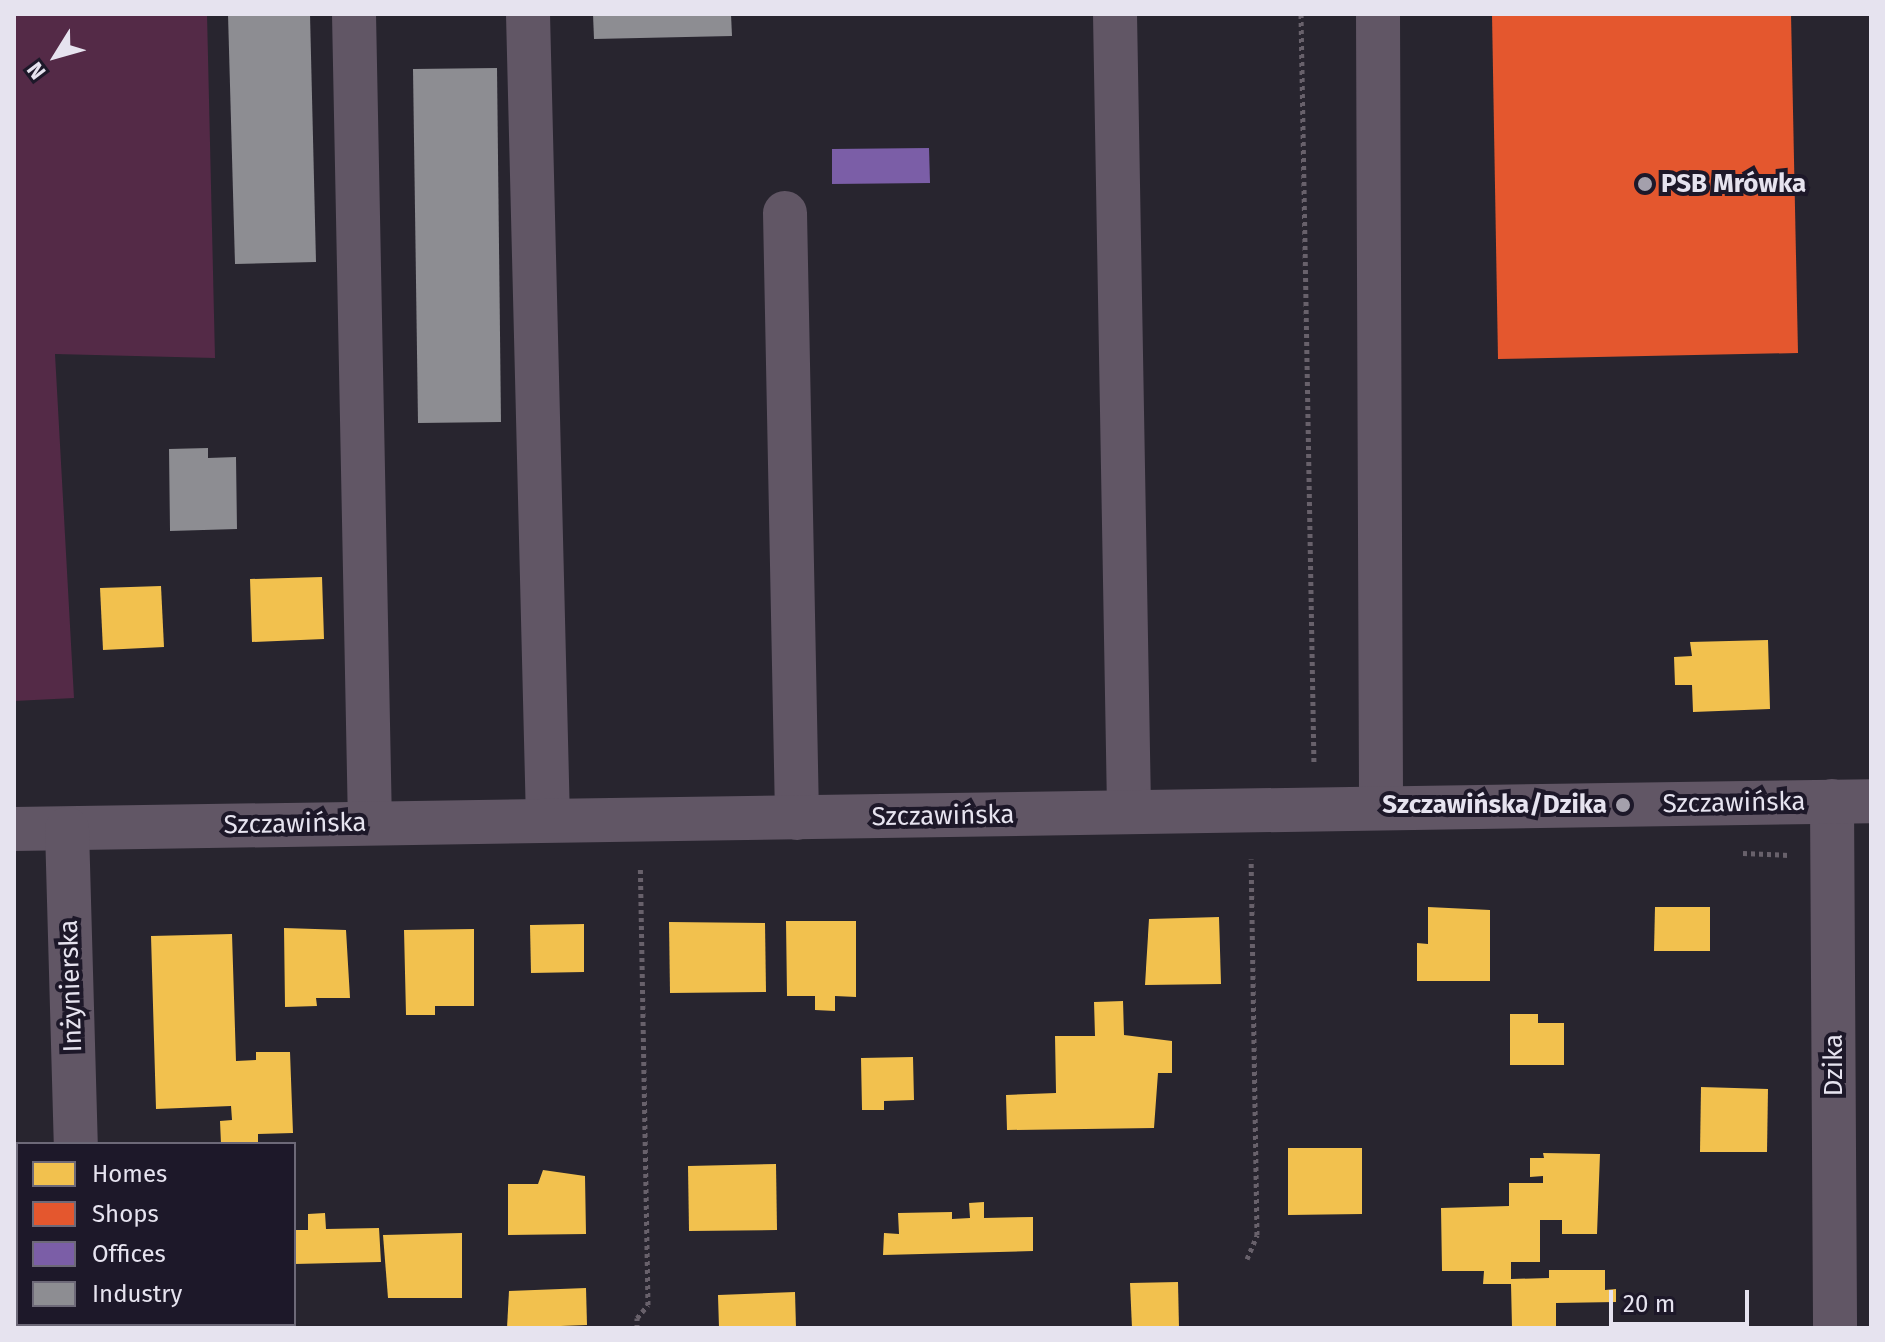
<!DOCTYPE html>
<meta charset="utf-8">
<style>
body{margin:0}
#map{position:relative;width:1885px;height:1342px;overflow:hidden;background:#28252f;font-family:"Fira Sans",sans-serif}
div>[style]{position:absolute}
.green>*{inset:0;background:#542a47}
.homes>*{inset:0;background:#f2c14e}
.shops>*{inset:0;background:#e4572e}
.offices>*{inset:0;background:#7b5ea7}
.industry>*{inset:0;background:#8d8d92}
.path>*{height:5px;margin-top:-2.5px;transform-origin:0;background:repeating-linear-gradient(90deg,#68616b 0 4px,transparent 0 8px)}
.minor>*{height:44px;margin:-22px;padding:0 22px;transform-origin:22px;border-radius:22px;background:#615665}
.dots>*{width:22px;height:22px;translate:-50% -50%;box-sizing:border-box;border:4px solid #1d1829;border-radius:50%}
span{translate:-50% -50%;white-space:nowrap;text-align:center;line-height:1.15;-webkit-text-stroke:8px #1d1829;paint-order:stroke}
.poi-label{font-size:26px;color:#e6e3ef;font-weight:700}
.left{translate:0 -50%;text-align:left}
.right{translate:-100% -50%;text-align:right}
.street-label{font-size:26px;color:#e6e3ef}
.frame{position:absolute;inset:0;border:16px solid #e6e3ef;pointer-events:none}
.legend{position:absolute;left:16px;top:1142px;width:280px;height:184px;box-sizing:border-box;background:#1d1829;border:2px solid #6d6978;margin:0;padding:10px 14px;list-style:none;font-size:24px;color:#e6e3ef}
.legend li{display:flex;align-items:center;gap:16px;height:40px}
.legend b{width:40px;border:2px solid #6d6978}
.north{position:absolute;left:16px;top:16px;width:80px;height:80px;-webkit-text-stroke:6px #1d1829;paint-order:stroke;rotate:233deg;font-size:22px;font-weight:700;line-height:32px;text-align:center;color:#e6e3ef}
.north::after{content:'';display:block;margin:auto;width:28px;height:36px;background:#e6e3ef;clip-path:polygon(50% 0,100% 100%,50% 72%,0 100%)}
.scale{position:absolute;left:1609px;top:1290px;width:140px;height:36px;box-sizing:border-box;border:4px solid #e6e3ef;border-top:0;padding-left:10px;font-size:24px;line-height:28px;white-space:nowrap;color:#e6e3ef;-webkit-text-stroke:6px #1d1829;paint-order:stroke}
</style>
<div id="map">
<div class="green">
<i style="clip-path:polygon(14px 14px,207px 14px,215px 358px,55px 354px,74px 698px,14px 701px)"></i>
</div>
<div class="homes">
<i style="clip-path:polygon(322px 577px,324px 639px,252px 642px,250px 579px)"></i>
<i style="clip-path:polygon(161px 586px,164px 647px,103px 650px,100px 588px)"></i>
<i style="clip-path:polygon(1768px 640px,1770px 709px,1693px 712px,1692px 685px,1675px 685px,1674px 657px,1692px 656px,1690px 642px)"></i>
<i style="clip-path:polygon(1428px 907px,1490px 910px,1490px 981px,1417px 981px,1417px 943px,1428px 944px)"></i>
<i style="clip-path:polygon(1655px 907px,1710px 907px,1710px 951px,1654px 951px)"></i>
<i style="clip-path:polygon(1219px 917px,1221px 984px,1145px 985px,1149px 919px)"></i>
<i style="clip-path:polygon(786px 921px,856px 921px,856px 997px,835px 996px,835px 1011px,815px 1010px,815px 996px,787px 996px)"></i>
<i style="clip-path:polygon(669px 922px,765px 923px,766px 992px,670px 993px)"></i>
<i style="clip-path:polygon(584px 924px,584px 972px,531px 973px,530px 925px)"></i>
<i style="clip-path:polygon(284px 928px,346px 930px,350px 998px,316px 998px,317px 1006px,285px 1007px)"></i>
<i style="clip-path:polygon(474px 929px,474px 1006px,435px 1006px,435px 1015px,406px 1015px,404px 930px)"></i>
<i style="clip-path:polygon(232px 934px,236px 1061px,256px 1060px,256px 1052px,290px 1052px,293px 1133px,258px 1134px,258px 1144px,221px 1144px,220px 1121px,232px 1120px,231px 1106px,156px 1109px,151px 936px)"></i>
<i style="clip-path:polygon(1123px 1001px,1124px 1035px,1172px 1041px,1172px 1073px,1158px 1073px,1154px 1128px,1007px 1130px,1006px 1095px,1056px 1093px,1055px 1036px,1095px 1036px,1094px 1002px)"></i>
<i style="clip-path:polygon(1510px 1014px,1538px 1014px,1538px 1023px,1564px 1023px,1564px 1065px,1510px 1065px)"></i>
<i style="clip-path:polygon(913px 1057px,914px 1100px,884px 1101px,884px 1110px,862px 1110px,861px 1058px)"></i>
<i style="clip-path:polygon(1701px 1087px,1768px 1089px,1767px 1152px,1700px 1152px)"></i>
<i style="clip-path:polygon(1288px 1148px,1362px 1148px,1362px 1214px,1288px 1215px)"></i>
<i style="clip-path:polygon(1543px 1153px,1600px 1154px,1597px 1234px,1562px 1234px,1562px 1220px,1540px 1220px,1540px 1262px,1511px 1262px,1511px 1279px,1549px 1278px,1549px 1270px,1605px 1270px,1605px 1290px,1616px 1289px,1616px 1302px,1556px 1303px,1556px 1328px,1512px 1328px,1511px 1284px,1483px 1284px,1484px 1271px,1442px 1271px,1441px 1208px,1509px 1206px,1509px 1183px,1543px 1183px,1543px 1176px,1530px 1177px,1530px 1158px,1544px 1158px)"></i>
<i style="clip-path:polygon(776px 1164px,777px 1230px,689px 1231px,688px 1166px)"></i>
<i style="clip-path:polygon(543px 1170px,585px 1176px,586px 1234px,508px 1235px,508px 1184px,538px 1184px)"></i>
<i style="clip-path:polygon(984px 1202px,984px 1218px,1033px 1217px,1033px 1251px,883px 1255px,884px 1233px,899px 1234px,898px 1213px,952px 1212px,952px 1219px,970px 1218px,969px 1203px)"></i>
<i style="clip-path:polygon(325px 1213px,326px 1229px,379px 1228px,381px 1262px,294px 1264px,294px 1230px,308px 1230px,308px 1214px)"></i>
<i style="clip-path:polygon(462px 1233px,462px 1298px,388px 1298px,383px 1235px)"></i>
<i style="clip-path:polygon(1178px 1282px,1179px 1328px,1132px 1328px,1130px 1283px)"></i>
<i style="clip-path:polygon(586px 1288px,587px 1325px,507px 1328px,509px 1291px)"></i>
<i style="clip-path:polygon(795px 1292px,796px 1328px,719px 1328px,718px 1295px)"></i>
</div>
<div class="shops">
<i style="clip-path:polygon(1492px 14px,1791px 14px,1798px 353px,1498px 359px)"></i>
</div>
<div class="offices">
<i style="clip-path:polygon(929px 148px,930px 183px,832px 184px,832px 149px)"></i>
</div>
<div class="industry">
<i style="clip-path:polygon(228px 14px,310px 14px,316px 262px,235px 264px)"></i>
<i style="clip-path:polygon(593px 14px,731px 14px,732px 36px,594px 39px)"></i>
<i style="clip-path:polygon(497px 68px,501px 422px,418px 423px,413px 69px)"></i>
<i style="clip-path:polygon(208px 448px,208px 458px,236px 457px,237px 529px,170px 531px,169px 449px)"></i>
</div>
<div class="path">
<i style="left:1301px;top:14px;width:751px;rotate:89.01deg"></i>
<i style="left:1743px;top:853px;width:46px;rotate:2.5deg"></i>
<i style="left:1247px;top:1259px;width:26px;rotate:-67deg"></i>
<i style="left:1257px;top:1235px;width:376px;rotate:-90.9deg"></i>
<i style="left:637px;top:1328px;width:10px;rotate:-90deg"></i>
<i style="left:637px;top:1318px;width:17px;rotate:-50deg"></i>
<i style="left:648px;top:1305px;width:438px;rotate:-91deg"></i>
</div>
<div class="minor">
<i style="left:354px;top:14px;width:809px;rotate:88.87deg"></i>
<i style="left:528px;top:14px;width:806px;rotate:88.58deg"></i>
<i style="left:1115px;top:14px;width:798px;rotate:88.99deg"></i>
<i style="left:1378px;top:14px;width:793px;rotate:89.78deg"></i>
<i style="left:785px;top:213px;width:605px;rotate:88.86deg"></i>
<i style="left:1832px;top:801px;width:527px;rotate:89.67deg"></i>
<i style="left:14px;top:829px;width:1857px;rotate:-0.86deg"></i>
<i style="left:67px;top:829px;width:315px;rotate:88.4deg"></i>
<i style="left:82px;top:1324px;width:4px;rotate:90deg"></i>
</div>
<div class="dots">
<i style="left:1645px;top:184px;background:#a4a0ac"></i>
<i style="left:1623px;top:805px;background:#a4a0ac"></i>
</div>
<div class="poi-label">
<span class="left" style="left:1661px;top:184px">PSB Mrówka</span>
<span class="right" style="left:1607px;top:805px">Szczawińska/Dzika</span>
</div>
<div class="street-label">
<span style="left:1734px;top:803px;rotate:-1deg">Szczawińska</span>
<span style="left:943px;top:816px;rotate:-1deg">Szczawińska</span>
<span style="left:295px;top:824px;rotate:-1deg">Szczawińska</span>
<span style="left:71px;top:986px;rotate:-92deg">Inżynierska</span>
<span style="left:1834px;top:1065px;rotate:-90deg">Dzika</span>
</div>
<div class="frame"></div>
<ul class="legend">
<li><b style="height:22px;background:#f2c14e"></b>Homes</li>
<li><b style="height:22px;background:#e4572e"></b>Shops</li>
<li><b style="height:22px;background:#7b5ea7"></b>Offices</li>
<li><b style="height:22px;background:#8d8d92"></b>Industry</li>
</ul>
<div class="north">N</div>
<div class="scale">20 m</div>
</div>
